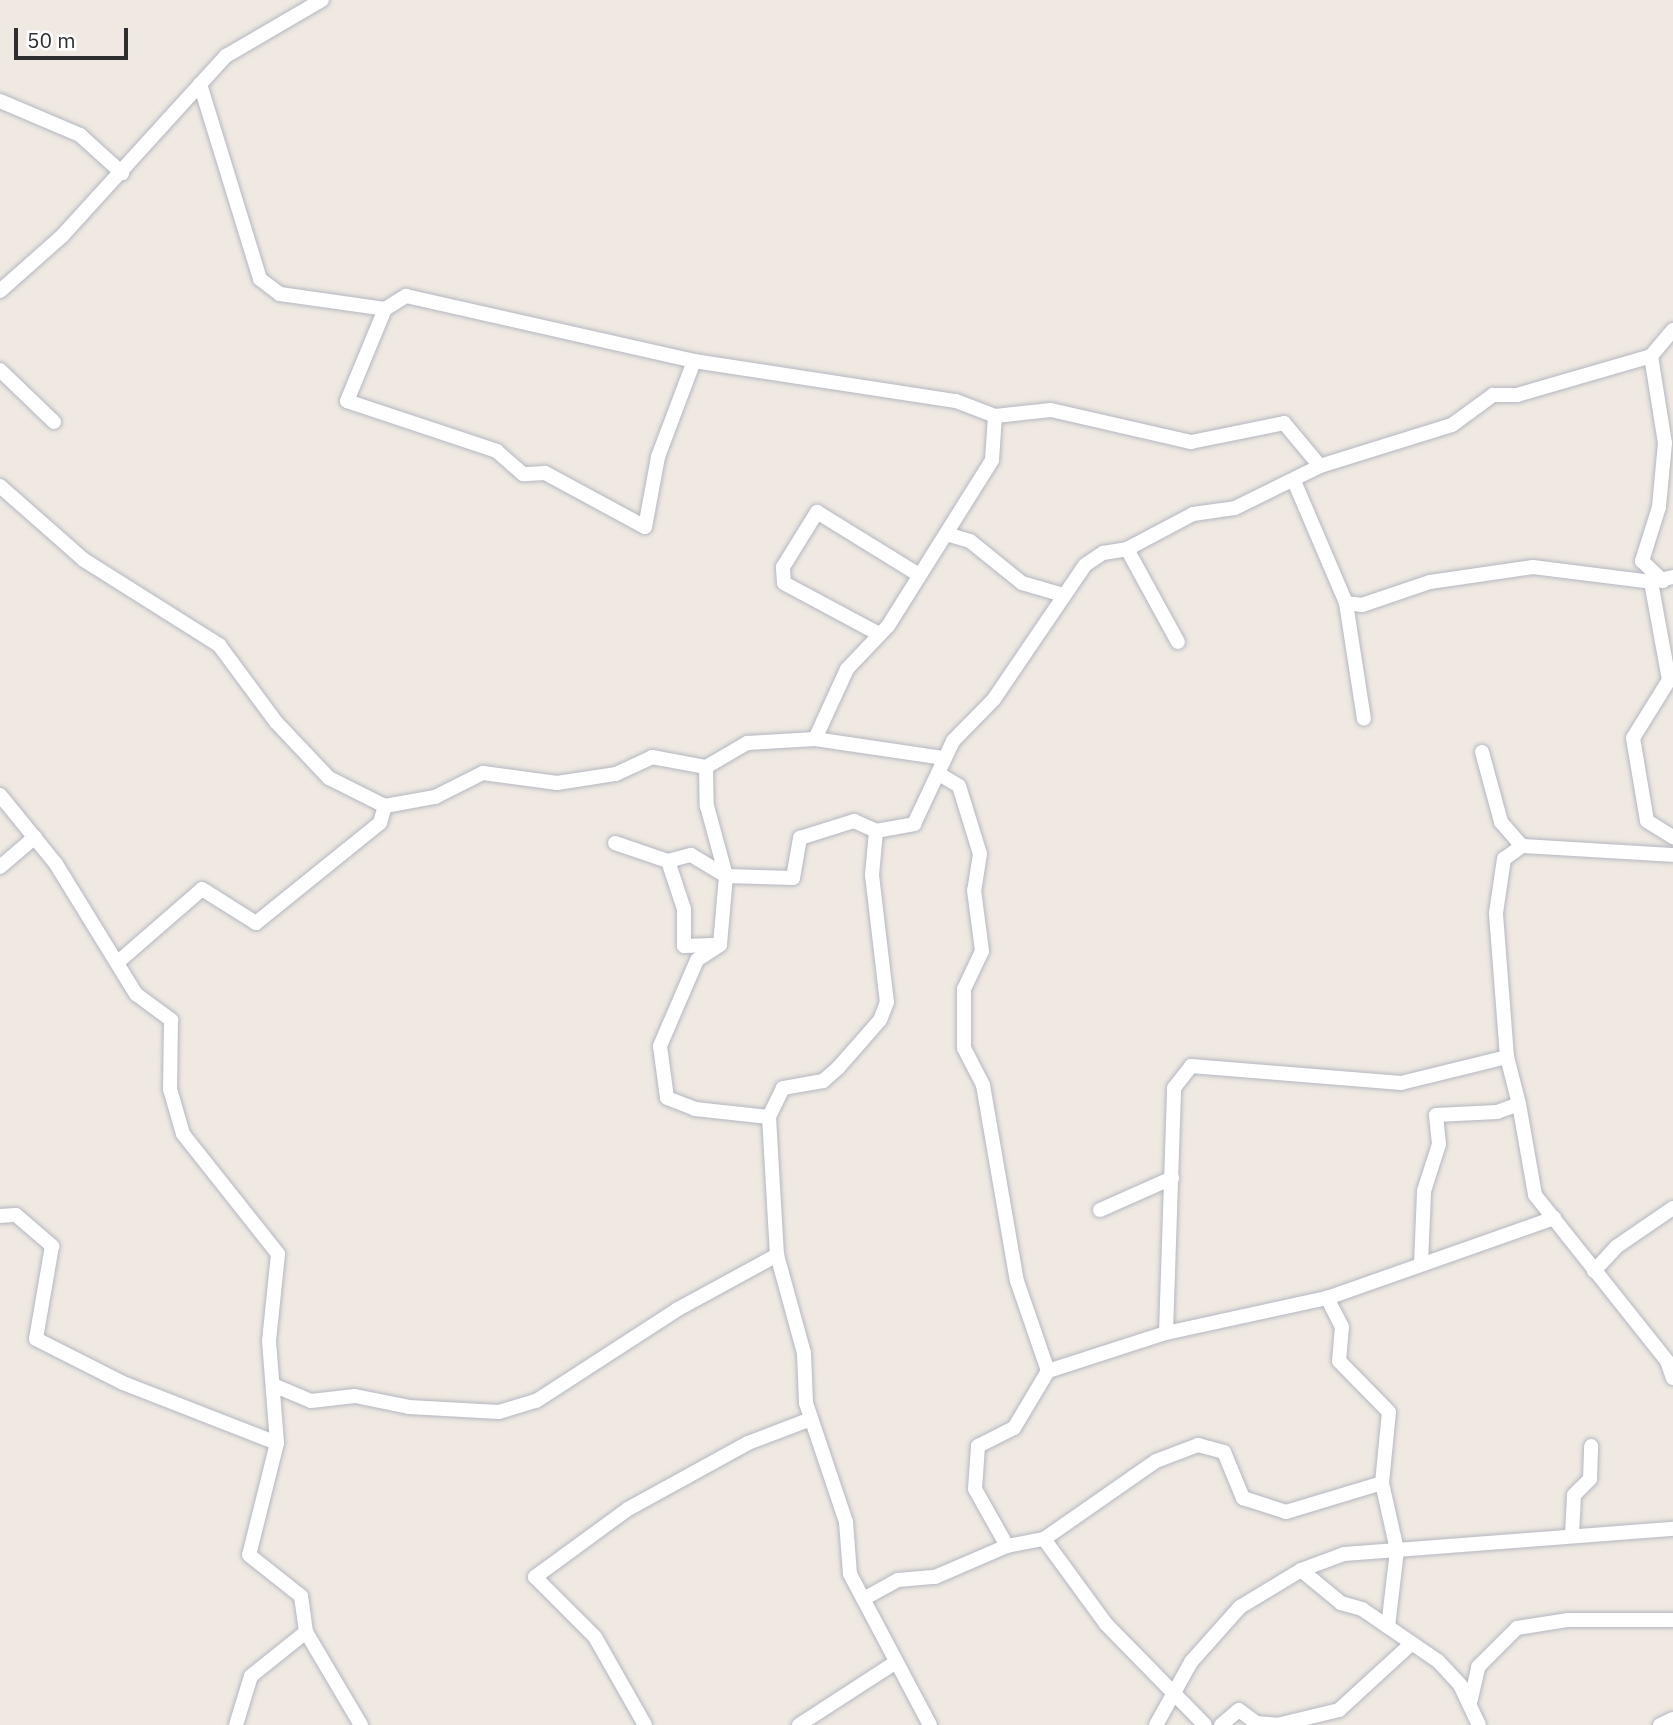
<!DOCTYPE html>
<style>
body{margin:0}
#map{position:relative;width:1673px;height:1725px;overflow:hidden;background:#efe9e1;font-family:"IBM Plex Sans",sans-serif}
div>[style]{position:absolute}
.roads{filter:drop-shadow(0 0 2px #b4b7c1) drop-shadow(0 0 2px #b4b7c1)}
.street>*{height:14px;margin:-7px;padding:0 7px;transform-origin:7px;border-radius:7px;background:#fff}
span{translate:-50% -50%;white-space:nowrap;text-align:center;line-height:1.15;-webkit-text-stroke:7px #fff;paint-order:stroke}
.scale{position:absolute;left:14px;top:28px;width:114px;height:32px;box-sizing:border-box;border:4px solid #2e2e2e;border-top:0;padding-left:9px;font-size:21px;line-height:24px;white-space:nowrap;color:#2e2e2e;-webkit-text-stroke:5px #fff;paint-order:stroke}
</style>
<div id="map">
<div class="roads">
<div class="street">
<i style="left:200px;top:84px;width:204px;rotate:72.9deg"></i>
<i style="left:260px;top:279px;width:25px;rotate:37deg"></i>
<i style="left:280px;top:294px;width:106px;rotate:8.1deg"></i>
<i style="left:0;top:101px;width:87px;rotate:23deg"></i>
<i style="left:80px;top:135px;width:57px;rotate:42.1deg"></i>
<i style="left:0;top:291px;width:83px;rotate:-41.6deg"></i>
<i style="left:62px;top:236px;width:244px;rotate:-47.7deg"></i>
<i style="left:226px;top:56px;width:111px;rotate:-30.3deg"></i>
<i style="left:1651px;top:356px;width:88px;rotate:80.9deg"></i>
<i style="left:1665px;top:443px;width:64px;rotate:95.4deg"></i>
<i style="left:1659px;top:507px;width:57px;rotate:107.5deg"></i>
<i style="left:1642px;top:561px;width:29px;rotate:44deg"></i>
<i style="left:694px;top:361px;width:103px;rotate:110.6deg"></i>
<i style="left:658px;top:457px;width:71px;rotate:100.5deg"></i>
<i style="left:645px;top:527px;width:114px;rotate:-151.6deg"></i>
<i style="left:545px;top:473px;width:22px;rotate:177deg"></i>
<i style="left:523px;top:474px;width:35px;rotate:-139deg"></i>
<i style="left:497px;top:451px;width:158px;rotate:-161.6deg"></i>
<i style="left:347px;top:401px;width:100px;rotate:-67.6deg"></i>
<i style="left:385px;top:309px;width:25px;rotate:-32deg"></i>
<i style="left:406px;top:296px;width:295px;rotate:12.7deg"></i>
<i style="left:694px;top:361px;width:265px;rotate:8.7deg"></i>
<i style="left:956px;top:401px;width:42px;rotate:21deg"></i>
<i style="left:995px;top:416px;width:56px;rotate:-6.1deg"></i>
<i style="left:1051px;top:410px;width:144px;rotate:12.9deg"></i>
<i style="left:1191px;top:442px;width:95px;rotate:-11.5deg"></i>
<i style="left:1284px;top:423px;width:56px;rotate:50.1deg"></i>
<i style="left:0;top:370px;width:75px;rotate:43.9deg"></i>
<i style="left:1294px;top:481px;width:133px;rotate:66.9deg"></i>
<i style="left:1346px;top:603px;width:16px;rotate:7deg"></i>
<i style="left:1362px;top:605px;width:72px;rotate:-18.7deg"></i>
<i style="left:1430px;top:582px;width:104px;rotate:-8.3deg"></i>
<i style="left:1533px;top:567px;width:119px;rotate:7.2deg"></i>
<i style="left:0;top:486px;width:112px;rotate:41.4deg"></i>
<i style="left:84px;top:560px;width:160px;rotate:32.2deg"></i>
<i style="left:219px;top:645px;width:96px;rotate:53.5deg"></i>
<i style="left:276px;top:722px;width:77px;rotate:46.6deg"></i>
<i style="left:329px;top:778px;width:63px;rotate:26.6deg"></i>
<i style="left:385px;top:806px;width:51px;rotate:-10.2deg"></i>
<i style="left:435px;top:797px;width:54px;rotate:-26.6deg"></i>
<i style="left:483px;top:773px;width:75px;rotate:7.7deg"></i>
<i style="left:557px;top:783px;width:60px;rotate:-8.7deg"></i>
<i style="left:616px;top:774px;width:40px;rotate:-25deg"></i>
<i style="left:652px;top:757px;width:55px;rotate:10.5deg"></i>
<i style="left:706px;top:767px;width:48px;rotate:-30.3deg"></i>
<i style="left:747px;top:743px;width:68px;rotate:-3.4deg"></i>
<i style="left:815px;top:739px;width:129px;rotate:8.4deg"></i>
<i style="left:950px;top:535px;width:21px;rotate:17deg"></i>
<i style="left:970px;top:541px;width:67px;rotate:38.9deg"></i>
<i style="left:1022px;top:583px;width:43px;rotate:16.3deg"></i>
<i style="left:1127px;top:549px;width:106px;rotate:61.3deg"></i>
<i style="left:1673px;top:577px;width:23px;rotate:167deg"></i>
<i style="left:1651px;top:582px;width:100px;rotate:79.6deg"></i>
<i style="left:1669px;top:680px;width:68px;rotate:121.8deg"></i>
<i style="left:1633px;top:738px;width:84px;rotate:80.4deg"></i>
<i style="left:1647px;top:821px;width:31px;rotate:32deg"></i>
<i style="left:1346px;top:603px;width:117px;rotate:81.2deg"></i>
<i style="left:879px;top:634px;width:108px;rotate:-151.8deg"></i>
<i style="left:784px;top:583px;width:16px;rotate:-94deg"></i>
<i style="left:783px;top:567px;width:65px;rotate:-58.3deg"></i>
<i style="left:817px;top:512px;width:120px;rotate:31.7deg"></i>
<i style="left:815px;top:739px;width:77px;rotate:-65.4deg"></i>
<i style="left:847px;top:669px;width:59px;rotate:-46.4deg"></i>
<i style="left:888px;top:626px;width:196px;rotate:-57.9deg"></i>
<i style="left:992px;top:460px;width:44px;rotate:-86.1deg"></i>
<i style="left:1482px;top:752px;width:73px;rotate:74.8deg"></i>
<i style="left:1501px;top:822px;width:32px;rotate:49deg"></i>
<i style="left:1522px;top:846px;width:151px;rotate:3.4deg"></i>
<i style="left:706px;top:767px;width:39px;rotate:89deg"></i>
<i style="left:707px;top:806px;width:73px;rotate:74.8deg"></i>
<i style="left:726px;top:876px;width:69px;rotate:95deg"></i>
<i style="left:720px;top:945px;width:27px;rotate:147deg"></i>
<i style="left:697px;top:960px;width:94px;rotate:113.3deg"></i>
<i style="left:660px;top:1046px;width:52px;rotate:82.3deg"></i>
<i style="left:667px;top:1098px;width:30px;rotate:21deg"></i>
<i style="left:695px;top:1109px;width:74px;rotate:6.2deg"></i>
<i style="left:939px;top:774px;width:23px;rotate:31deg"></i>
<i style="left:959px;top:786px;width:71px;rotate:72.8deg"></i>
<i style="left:980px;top:854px;width:36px;rotate:99deg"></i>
<i style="left:974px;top:890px;width:62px;rotate:82.5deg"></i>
<i style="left:982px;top:951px;width:42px;rotate:115.3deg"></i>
<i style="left:964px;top:989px;width:59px;rotate:90deg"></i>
<i style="left:964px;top:1048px;width:42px;rotate:62.8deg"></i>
<i style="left:983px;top:1085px;width:199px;rotate:80.2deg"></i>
<i style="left:1017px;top:1281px;width:95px;rotate:71deg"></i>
<i style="left:0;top:795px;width:89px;rotate:50.9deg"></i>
<i style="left:56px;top:864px;width:153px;rotate:58.4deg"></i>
<i style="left:136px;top:994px;width:44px;rotate:36.6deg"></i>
<i style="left:171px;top:1020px;width:69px;rotate:90.8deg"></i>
<i style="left:170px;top:1089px;width:47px;rotate:73.9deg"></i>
<i style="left:183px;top:1134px;width:153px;rotate:51.6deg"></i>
<i style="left:278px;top:1254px;width:87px;rotate:95.9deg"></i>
<i style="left:269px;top:1341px;width:102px;rotate:85.5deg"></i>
<i style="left:277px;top:1443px;width:115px;rotate:104deg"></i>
<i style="left:249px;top:1555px;width:66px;rotate:38.3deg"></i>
<i style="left:301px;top:1596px;width:36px;rotate:82deg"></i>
<i style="left:306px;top:1632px;width:108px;rotate:59.4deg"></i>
<i style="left:876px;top:831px;width:44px;rotate:95.2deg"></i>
<i style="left:872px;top:875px;width:128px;rotate:83.3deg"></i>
<i style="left:887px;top:1002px;width:19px;rotate:111deg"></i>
<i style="left:880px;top:1020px;width:64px;rotate:131.2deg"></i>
<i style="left:838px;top:1068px;width:20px;rotate:139deg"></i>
<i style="left:823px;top:1081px;width:41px;rotate:170.1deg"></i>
<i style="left:783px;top:1088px;width:32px;rotate:116deg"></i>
<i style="left:769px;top:1117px;width:138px;rotate:86.7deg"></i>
<i style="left:777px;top:1255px;width:102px;rotate:74.6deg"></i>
<i style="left:804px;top:1353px;width:50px;rotate:87.7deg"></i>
<i style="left:806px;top:1403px;width:126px;rotate:71.4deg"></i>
<i style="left:846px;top:1522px;width:52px;rotate:85.6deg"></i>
<i style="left:850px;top:1574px;width:171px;rotate:62.1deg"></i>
<i style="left:615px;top:843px;width:56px;rotate:18.8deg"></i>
<i style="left:668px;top:861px;width:24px;rotate:-15deg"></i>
<i style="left:691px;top:855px;width:41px;rotate:31deg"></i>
<i style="left:726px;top:876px;width:67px;rotate:1.7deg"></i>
<i style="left:793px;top:878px;width:41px;rotate:-80.1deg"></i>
<i style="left:800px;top:838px;width:57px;rotate:-17.5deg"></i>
<i style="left:854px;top:821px;width:24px;rotate:24deg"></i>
<i style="left:876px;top:831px;width:39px;rotate:-10deg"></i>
<i style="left:914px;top:824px;width:92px;rotate:-64.8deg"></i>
<i style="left:953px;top:741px;width:59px;rotate:-45.7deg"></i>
<i style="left:994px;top:699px;width:162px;rotate:-55.8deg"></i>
<i style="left:1085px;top:565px;width:22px;rotate:-34deg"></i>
<i style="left:1103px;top:553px;width:24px;rotate:-9deg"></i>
<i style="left:1127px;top:549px;width:75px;rotate:-27.9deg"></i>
<i style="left:1193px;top:514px;width:42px;rotate:-8.1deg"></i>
<i style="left:1235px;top:508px;width:95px;rotate:-26.3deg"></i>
<i style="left:1320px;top:466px;width:138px;rotate:-17.3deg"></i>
<i style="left:1452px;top:425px;width:51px;rotate:-36.2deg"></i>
<i style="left:1493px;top:395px;width:24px"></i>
<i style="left:1517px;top:395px;width:140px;rotate:-16.2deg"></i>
<i style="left:1651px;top:356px;width:34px;rotate:-50deg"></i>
<i style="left:668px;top:861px;width:51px;rotate:71.6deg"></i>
<i style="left:684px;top:909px;width:37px;rotate:90deg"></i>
<i style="left:684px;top:946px;width:36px;rotate:-2deg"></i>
<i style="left:0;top:867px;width:46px;rotate:-40.6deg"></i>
<i style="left:118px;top:962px;width:111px;rotate:-41deg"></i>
<i style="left:202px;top:889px;width:64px;rotate:32.2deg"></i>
<i style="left:256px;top:923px;width:159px;rotate:-38.9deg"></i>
<i style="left:380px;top:823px;width:18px;rotate:-74deg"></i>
<i style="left:1519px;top:1104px;width:49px;rotate:-104.3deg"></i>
<i style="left:1507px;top:1057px;width:144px;rotate:-94.4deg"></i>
<i style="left:1496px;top:913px;width:55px;rotate:-81.6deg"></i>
<i style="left:1504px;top:859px;width:22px;rotate:-36deg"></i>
<i style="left:1100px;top:1210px;width:79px;rotate:-24deg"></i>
<i style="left:0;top:1216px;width:16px;rotate:-4deg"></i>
<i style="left:16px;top:1215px;width:48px;rotate:40.7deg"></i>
<i style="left:52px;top:1246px;width:94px;rotate:99.8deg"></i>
<i style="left:36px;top:1339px;width:97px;rotate:26.8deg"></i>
<i style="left:123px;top:1383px;width:165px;rotate:21.3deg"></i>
<i style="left:1421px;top:1264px;width:73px;rotate:-87.6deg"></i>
<i style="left:1424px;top:1191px;width:49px;rotate:-72.3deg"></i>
<i style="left:1439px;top:1144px;width:29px;rotate:-96deg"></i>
<i style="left:1436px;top:1115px;width:61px;rotate:-2.8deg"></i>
<i style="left:1497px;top:1112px;width:23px;rotate:-20deg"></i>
<i style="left:1519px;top:1104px;width:92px;rotate:80deg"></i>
<i style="left:1535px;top:1195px;width:212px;rotate:51.5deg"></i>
<i style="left:1667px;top:1361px;width:18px;rotate:71deg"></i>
<i style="left:1594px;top:1271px;width:33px;rotate:-47deg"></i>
<i style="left:1616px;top:1247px;width:69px;rotate:-34.4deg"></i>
<i style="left:1166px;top:1333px;width:245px;rotate:-88.1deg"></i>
<i style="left:1174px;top:1088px;width:28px;rotate:-52deg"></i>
<i style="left:1191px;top:1066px;width:211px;rotate:4.6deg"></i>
<i style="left:1401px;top:1083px;width:109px;rotate:-13.8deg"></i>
<i style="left:273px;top:1385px;width:41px;rotate:22.8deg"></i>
<i style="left:311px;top:1401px;width:44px;rotate:-6.5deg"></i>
<i style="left:355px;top:1396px;width:55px;rotate:11.5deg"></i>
<i style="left:409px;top:1407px;width:90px;rotate:3.2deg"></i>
<i style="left:499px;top:1412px;width:39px;rotate:-17deg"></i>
<i style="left:536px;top:1401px;width:169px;rotate:-32.9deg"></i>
<i style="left:678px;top:1309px;width:113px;rotate:-28.6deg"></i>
<i style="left:1572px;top:1534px;width:39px;rotate:-87deg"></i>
<i style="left:1574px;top:1495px;width:23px;rotate:-45deg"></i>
<i style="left:1590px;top:1479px;width:33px;rotate:-88deg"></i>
<i style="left:1044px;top:1539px;width:136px;rotate:-34.9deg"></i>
<i style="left:1156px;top:1461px;width:45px;rotate:-20.9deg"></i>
<i style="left:1198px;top:1445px;width:27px;rotate:15deg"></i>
<i style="left:1224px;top:1452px;width:50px;rotate:67.6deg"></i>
<i style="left:1243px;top:1498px;width:45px;rotate:18deg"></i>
<i style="left:1286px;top:1512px;width:100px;rotate:-16.8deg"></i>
<i style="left:1007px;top:1546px;width:65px;rotate:-119.3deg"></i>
<i style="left:975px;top:1489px;width:43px;rotate:-86deg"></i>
<i style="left:978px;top:1446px;width:40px;rotate:-26.6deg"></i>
<i style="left:1014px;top:1428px;width:66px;rotate:-59.2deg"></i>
<i style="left:1048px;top:1371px;width:124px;rotate:-17.9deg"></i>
<i style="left:1166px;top:1333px;width:165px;rotate:-12.3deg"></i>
<i style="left:1327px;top:1298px;width:241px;rotate:-19.4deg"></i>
<i style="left:1301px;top:1570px;width:46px;rotate:-20.4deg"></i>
<i style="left:1344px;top:1554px;width:53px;rotate:-4.3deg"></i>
<i style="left:1397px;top:1550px;width:69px;rotate:-102.6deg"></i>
<i style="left:1382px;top:1483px;width:71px;rotate:-84.4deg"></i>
<i style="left:1389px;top:1412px;width:71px;rotate:-134.4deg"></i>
<i style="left:1339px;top:1361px;width:34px;rotate:-85deg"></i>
<i style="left:1342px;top:1327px;width:33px;rotate:-117deg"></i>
<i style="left:867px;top:1597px;width:35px;rotate:-29deg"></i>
<i style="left:898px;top:1580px;width:37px;rotate:-5deg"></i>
<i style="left:935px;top:1577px;width:78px;rotate:-23.3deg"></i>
<i style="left:1007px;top:1546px;width:38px;rotate:-11deg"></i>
<i style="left:1044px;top:1539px;width:105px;rotate:53.9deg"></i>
<i style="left:1106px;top:1624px;width:141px;rotate:45.6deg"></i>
<i style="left:1388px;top:1627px;width:78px;rotate:-83.3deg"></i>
<i style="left:1397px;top:1550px;width:277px;rotate:-4.4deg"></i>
<i style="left:1470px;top:1703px;width:37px;rotate:-77deg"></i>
<i style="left:1478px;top:1667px;width:55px;rotate:-45deg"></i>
<i style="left:1517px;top:1628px;width:52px;rotate:-8.9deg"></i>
<i style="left:1568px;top:1620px;width:105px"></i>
<i style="left:236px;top:1725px;width:51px;rotate:-73deg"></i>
<i style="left:251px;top:1676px;width:70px;rotate:-38.7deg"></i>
<i style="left:645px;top:1725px;width:101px;rotate:-119.6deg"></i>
<i style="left:595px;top:1637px;width:85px;rotate:-135deg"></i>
<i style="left:535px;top:1577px;width:115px;rotate:-36.2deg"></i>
<i style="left:628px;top:1509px;width:137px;rotate:-28.8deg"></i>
<i style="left:748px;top:1443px;width:67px;rotate:-20.9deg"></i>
<i style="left:799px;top:1725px;width:116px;rotate:-33deg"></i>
<i style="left:1156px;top:1725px;width:72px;rotate:-60.9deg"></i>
<i style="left:1191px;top:1662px;width:74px;rotate:-48.3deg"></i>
<i style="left:1240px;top:1607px;width:71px;rotate:-31.2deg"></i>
<i style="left:1301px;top:1570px;width:52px;rotate:39.5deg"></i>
<i style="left:1341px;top:1603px;width:22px;rotate:16deg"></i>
<i style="left:1362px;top:1609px;width:92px;rotate:34.4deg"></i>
<i style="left:1438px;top:1661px;width:33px;rotate:47deg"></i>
<i style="left:1460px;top:1685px;width:44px;rotate:64.6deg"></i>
<i style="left:1221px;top:1725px;width:23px;rotate:-40deg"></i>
<i style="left:1239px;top:1710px;width:21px;rotate:37deg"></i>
<i style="left:1256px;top:1723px;width:21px;rotate:5deg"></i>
<i style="left:1277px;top:1725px;width:64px;rotate:-13.6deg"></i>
<i style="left:1339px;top:1710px;width:96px;rotate:-42.5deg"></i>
<i style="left:1660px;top:1725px;width:14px;rotate:-25deg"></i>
</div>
</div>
<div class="scale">50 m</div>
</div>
